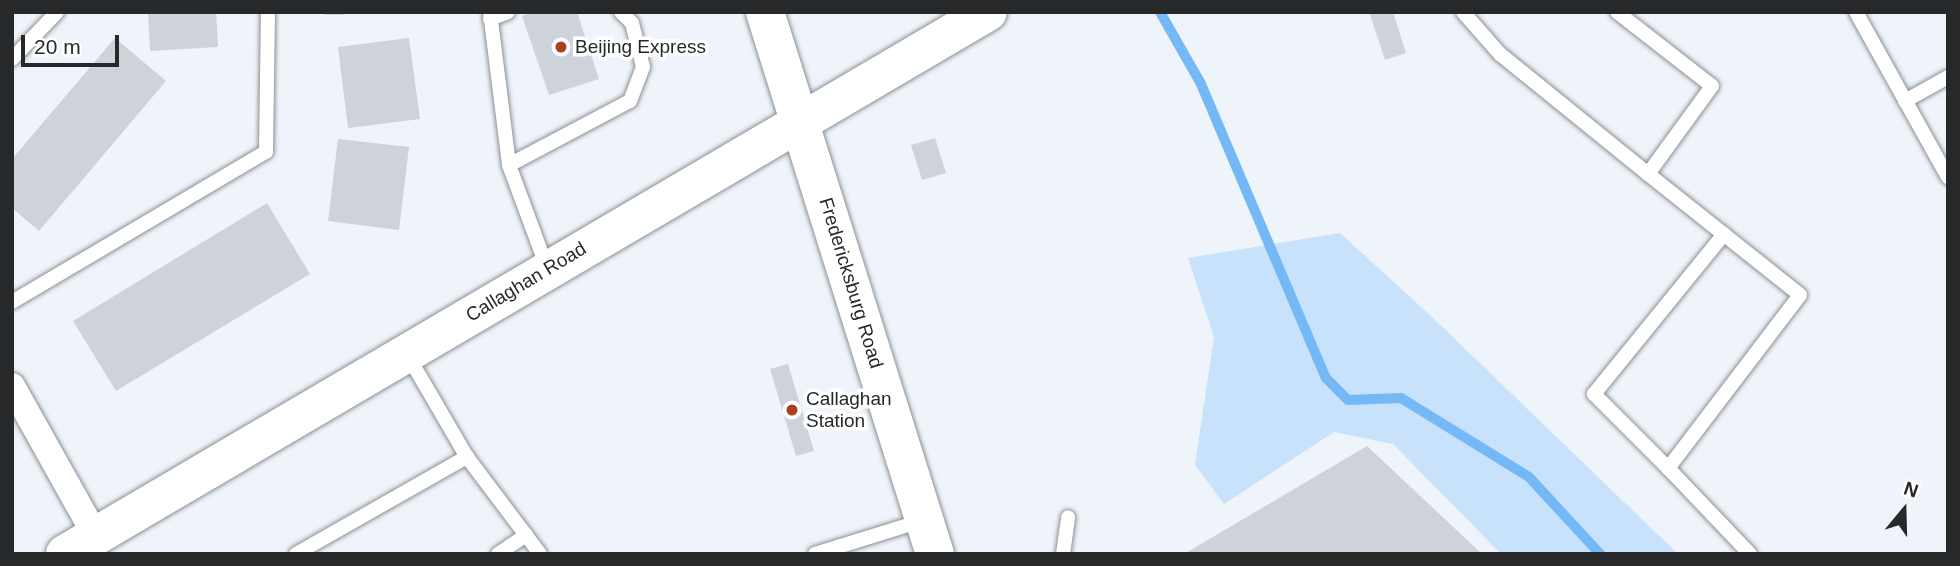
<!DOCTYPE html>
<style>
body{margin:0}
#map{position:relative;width:1960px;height:566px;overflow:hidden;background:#eef4f9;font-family:Arial,sans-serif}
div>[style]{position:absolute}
.green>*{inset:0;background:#c8e2fb}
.stream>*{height:10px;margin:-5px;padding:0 5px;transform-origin:5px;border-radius:5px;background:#74b9f6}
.building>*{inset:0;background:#cdd3d8}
.roads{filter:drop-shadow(0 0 2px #8b9095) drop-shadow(0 0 2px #8b9095)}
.lane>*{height:14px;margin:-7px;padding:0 7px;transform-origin:7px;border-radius:7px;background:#fff}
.street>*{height:26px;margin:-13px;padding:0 13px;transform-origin:13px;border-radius:13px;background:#fff}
.secondary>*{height:38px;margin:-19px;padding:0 19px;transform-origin:19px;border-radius:19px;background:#fff}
.primary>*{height:38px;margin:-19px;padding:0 19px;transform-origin:19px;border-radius:19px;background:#fff}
.dots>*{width:19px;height:19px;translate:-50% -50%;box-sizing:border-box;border:4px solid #fff;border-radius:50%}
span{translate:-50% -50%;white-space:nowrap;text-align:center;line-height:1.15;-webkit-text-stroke:7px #fff;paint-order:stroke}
.poi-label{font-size:19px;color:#26282a}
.left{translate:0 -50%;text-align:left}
.street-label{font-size:19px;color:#26282a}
.frame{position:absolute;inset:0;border:14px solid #26282a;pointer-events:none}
.north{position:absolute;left:1869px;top:475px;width:70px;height:70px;-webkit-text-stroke:5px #fff;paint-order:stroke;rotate:19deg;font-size:19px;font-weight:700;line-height:28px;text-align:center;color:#26282a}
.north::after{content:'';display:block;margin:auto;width:24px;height:32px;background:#26282a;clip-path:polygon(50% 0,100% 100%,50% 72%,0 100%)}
.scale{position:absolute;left:21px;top:35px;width:98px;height:32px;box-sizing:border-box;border:4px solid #26282a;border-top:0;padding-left:9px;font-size:21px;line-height:24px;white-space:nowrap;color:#26282a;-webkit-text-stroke:5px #fff;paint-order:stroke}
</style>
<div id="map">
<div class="green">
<i style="clip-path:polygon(1340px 233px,1432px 317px,1678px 554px,1501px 554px,1393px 444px,1334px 432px,1224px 504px,1195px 465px,1214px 337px,1188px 258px)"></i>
</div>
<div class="stream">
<i style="left:1160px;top:12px;width:83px;rotate:60.3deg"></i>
<i style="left:1201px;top:84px;width:319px;rotate:67deg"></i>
<i style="left:1326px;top:378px;width:31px;rotate:45deg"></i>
<i style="left:1348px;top:400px;width:53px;rotate:-2.2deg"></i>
<i style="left:1401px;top:398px;width:150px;rotate:31.7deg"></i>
<i style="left:1529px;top:477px;width:105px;rotate:47.3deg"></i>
</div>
<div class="building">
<i style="clip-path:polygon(148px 12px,216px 12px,218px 47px,150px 51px)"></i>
<i style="clip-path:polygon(325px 12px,344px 12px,344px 15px,325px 15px)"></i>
<i style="clip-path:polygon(533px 12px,577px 12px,599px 79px,549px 95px,522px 16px)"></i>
<i style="clip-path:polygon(1369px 12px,1393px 12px,1406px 53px,1385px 60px)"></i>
<i style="clip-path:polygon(115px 38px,166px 81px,39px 231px,12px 208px,12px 159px)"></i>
<i style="clip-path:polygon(409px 38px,420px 119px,348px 128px,338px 47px)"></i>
<i style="clip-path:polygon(935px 138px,946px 173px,922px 180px,911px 145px)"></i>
<i style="clip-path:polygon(338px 139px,409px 147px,399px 230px,328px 221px)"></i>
<i style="clip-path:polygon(267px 203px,310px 274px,116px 391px,73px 321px)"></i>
<i style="clip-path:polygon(788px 364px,814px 451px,796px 456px,770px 369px)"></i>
<i style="clip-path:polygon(1367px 446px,1482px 554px,1184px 554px)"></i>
</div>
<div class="roads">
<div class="lane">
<i style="left:490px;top:12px;width:154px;rotate:82.9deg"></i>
<i style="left:509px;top:165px;width:110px;rotate:69.7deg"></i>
<i style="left:1463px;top:12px;width:56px;rotate:48.6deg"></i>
<i style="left:1500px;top:54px;width:191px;rotate:39deg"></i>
<i style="left:1617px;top:12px;width:120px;rotate:37.9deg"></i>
<i style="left:1712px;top:86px;width:109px;rotate:126deg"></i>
<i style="left:1648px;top:174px;width:194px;rotate:38.5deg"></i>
<i style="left:1800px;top:295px;width:218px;rotate:127.3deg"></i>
<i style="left:1668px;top:468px;width:119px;rotate:46.4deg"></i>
<i style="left:1856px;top:12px;width:189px;rotate:60.9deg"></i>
<i style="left:490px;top:19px;width:19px;rotate:-21deg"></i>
<i style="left:12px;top:59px;width:65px;rotate:-46.2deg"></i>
<i style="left:1905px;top:101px;width:49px;rotate:-29.2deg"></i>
<i style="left:509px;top:165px;width:137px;rotate:-27.9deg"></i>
<i style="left:630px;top:101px;width:36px;rotate:-69deg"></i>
<i style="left:643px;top:67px;width:45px;rotate:-104deg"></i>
<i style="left:632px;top:23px;width:16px;rotate:-135deg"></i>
<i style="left:12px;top:302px;width:295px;rotate:-30.6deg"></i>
<i style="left:266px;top:152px;width:140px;rotate:-89.2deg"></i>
<i style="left:407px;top:354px;width:119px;rotate:59.8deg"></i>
<i style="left:467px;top:457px;width:121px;rotate:53deg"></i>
<i style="left:1668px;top:468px;width:105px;rotate:-135deg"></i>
<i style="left:1594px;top:394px;width:206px;rotate:-50.9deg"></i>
<i style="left:296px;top:554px;width:197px;rotate:-29.6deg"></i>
<i style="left:498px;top:554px;width:34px;rotate:-34deg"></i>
<i style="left:815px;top:554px;width:114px;rotate:-17.3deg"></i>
<i style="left:1063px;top:554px;width:37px;rotate:-82deg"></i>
</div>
<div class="street">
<i style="left:12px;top:386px;width:172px;rotate:60.8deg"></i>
</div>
<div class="secondary">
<i style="left:65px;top:554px;width:1070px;rotate:-30.42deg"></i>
</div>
<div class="primary">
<i style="left:765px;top:12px;width:568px;rotate:72.59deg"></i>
</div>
</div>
<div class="dots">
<i style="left:561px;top:47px;background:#a94022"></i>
<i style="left:792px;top:410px;background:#a94022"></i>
</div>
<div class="poi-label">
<span class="left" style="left:575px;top:47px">Beijing Express</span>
<span class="left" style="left:806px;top:410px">Callaghan<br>Station</span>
</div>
<div class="street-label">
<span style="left:526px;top:282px;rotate:-31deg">Callaghan Road</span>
<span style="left:851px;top:283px;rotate:73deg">Fredericksburg Road</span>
</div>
<div class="frame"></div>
<div class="north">N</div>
<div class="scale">20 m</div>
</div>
